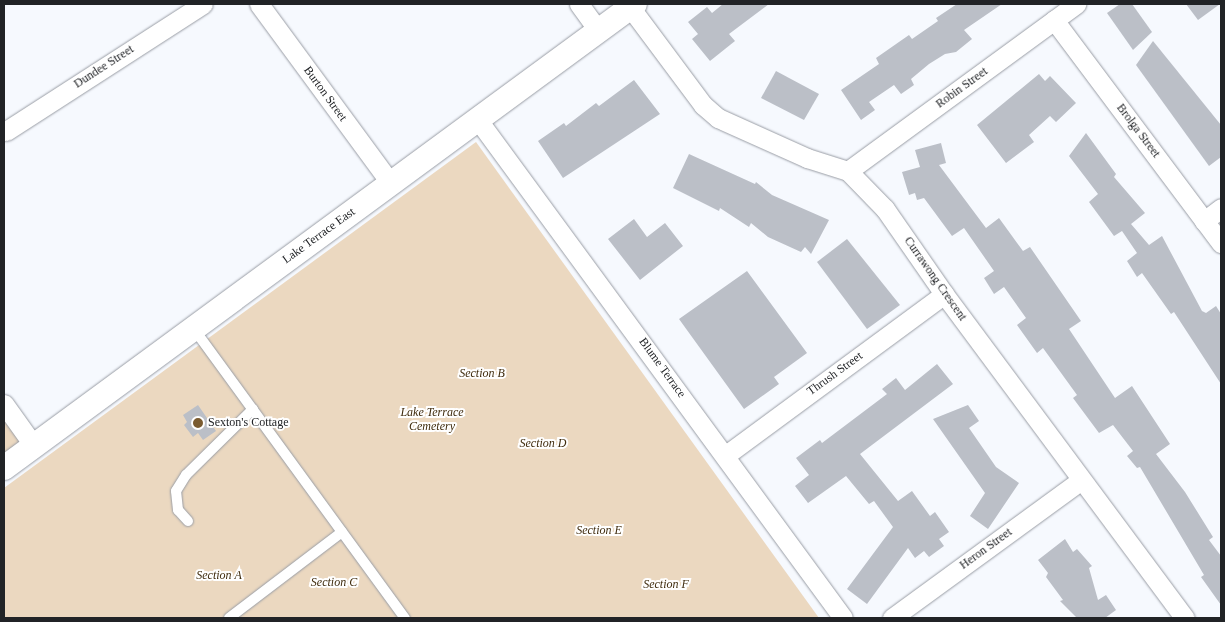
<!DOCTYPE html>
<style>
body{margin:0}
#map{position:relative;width:1225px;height:622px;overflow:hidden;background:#f6f9fe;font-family:Georgia,serif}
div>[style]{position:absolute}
.green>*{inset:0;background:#ebd8c0}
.building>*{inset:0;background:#bbbfc7}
.roads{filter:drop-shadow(0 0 1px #999da5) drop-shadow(0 0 1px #999da5)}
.service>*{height:10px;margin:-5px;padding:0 5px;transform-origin:5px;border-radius:5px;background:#fff}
.minor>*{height:19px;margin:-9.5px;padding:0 9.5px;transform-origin:9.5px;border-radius:9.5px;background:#fff}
.tertiary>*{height:24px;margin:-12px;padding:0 12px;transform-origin:12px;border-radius:12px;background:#fff}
.dots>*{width:14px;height:14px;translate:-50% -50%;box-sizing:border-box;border:2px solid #fff;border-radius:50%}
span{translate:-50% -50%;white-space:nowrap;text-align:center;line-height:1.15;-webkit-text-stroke:4px #fff;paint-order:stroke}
.street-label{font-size:12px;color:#212326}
.park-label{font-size:12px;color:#3f2b0d;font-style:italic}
.poi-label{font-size:12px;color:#212326}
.left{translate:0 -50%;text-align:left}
.frame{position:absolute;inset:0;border:5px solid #212326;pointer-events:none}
</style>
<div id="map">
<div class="green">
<i style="clip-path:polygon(476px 142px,819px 618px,4px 618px,4px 488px)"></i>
<i style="clip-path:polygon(4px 411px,28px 446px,4px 461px)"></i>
</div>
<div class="building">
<i style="clip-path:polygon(723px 4px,769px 4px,729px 34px,735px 41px,710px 61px,692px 39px,698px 34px,688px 22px,707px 7px,712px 13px)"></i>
<i style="clip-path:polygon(957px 4px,1002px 4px,964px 30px,972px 39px,956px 52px,945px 54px,929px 64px,911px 79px,914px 85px,901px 94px,894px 85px,869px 102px,875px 110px,861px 120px,841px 90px,879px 64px,876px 58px,909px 35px,912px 39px,938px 21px,936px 18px)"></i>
<i style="clip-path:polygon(1120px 4px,1132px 4px,1152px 32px,1133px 50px,1107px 13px)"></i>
<i style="clip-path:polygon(1186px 4px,1220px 4px,1198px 20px)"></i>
<i style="clip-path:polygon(1153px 41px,1221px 125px,1221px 157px,1209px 166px,1136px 65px)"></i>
<i style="clip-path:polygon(776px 71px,819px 94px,804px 120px,761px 98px)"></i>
<i style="clip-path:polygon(1039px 74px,1045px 81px,1050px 76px,1076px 103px,1056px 122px,1050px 116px,1029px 135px,1034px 142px,1006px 163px,977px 125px)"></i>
<i style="clip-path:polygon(634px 80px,660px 114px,563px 178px,538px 141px,564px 123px,566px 126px,596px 103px,599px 106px)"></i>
<i style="clip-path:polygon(1086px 133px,1116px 174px,1114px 177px,1145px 213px,1131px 224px,1149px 245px,1162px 236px,1202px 311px,1206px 313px,1216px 306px,1221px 314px,1221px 384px,1174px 312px,1171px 314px,1142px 273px,1137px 277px,1127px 261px,1137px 253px,1122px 231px,1114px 236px,1089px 202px,1098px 194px,1069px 156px)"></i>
<i style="clip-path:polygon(941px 143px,946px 163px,939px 165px,986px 228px,999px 218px,1023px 251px,1030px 247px,1081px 321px,1069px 329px,1115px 398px,1132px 386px,1170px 444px,1156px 454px,1185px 492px,1213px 537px,1209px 540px,1221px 556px,1221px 605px,1201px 577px,1204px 575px,1140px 467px,1137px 468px,1127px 456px,1133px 451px,1113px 425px,1099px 433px,1073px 398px,1077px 395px,1043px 348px,1037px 353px,1017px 325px,1026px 318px,1004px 287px,994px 294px,984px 278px,994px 271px,964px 228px,952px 236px,924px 198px,917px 200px,915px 193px,909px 195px,902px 172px,920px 167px,915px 150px)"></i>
<i style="clip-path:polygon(689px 154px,755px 184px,756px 182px,772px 195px,829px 220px,811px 254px,805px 247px,801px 252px,768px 237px,751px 223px,749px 227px,720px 208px,719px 211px,673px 188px)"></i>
<i style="clip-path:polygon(634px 219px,647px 237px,665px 223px,683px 246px,640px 280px,608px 239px)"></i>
<i style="clip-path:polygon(847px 239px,900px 305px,867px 329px,817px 262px)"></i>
<i style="clip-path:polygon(747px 271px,807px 353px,774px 377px,779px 384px,744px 409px,679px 319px)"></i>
<i style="clip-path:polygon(937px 364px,953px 384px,860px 454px,898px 501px,912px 491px,930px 516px,935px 512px,949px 532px,939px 539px,944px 546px,929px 557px,924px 551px,915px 558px,908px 548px,867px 604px,847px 589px,893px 527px,874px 501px,869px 504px,846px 476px,808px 503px,795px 486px,809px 475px,796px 458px,820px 440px,822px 443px,887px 394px,882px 389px,896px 378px,905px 390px)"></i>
<i style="clip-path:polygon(198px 405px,216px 431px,203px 440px,198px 433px,193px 437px,184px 425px,187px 422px,183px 415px)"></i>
<i style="clip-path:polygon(968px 405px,979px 421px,969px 428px,996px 467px,1019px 483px,988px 529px,970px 516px,985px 493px,933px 419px)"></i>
<i style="clip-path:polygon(1065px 539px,1073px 552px,1077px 549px,1092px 566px,1089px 568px,1098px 600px,1106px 595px,1116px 610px,1105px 618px,1077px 618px,1060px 601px,1063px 600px,1046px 577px,1048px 573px,1038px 560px)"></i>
</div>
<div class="roads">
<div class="service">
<i style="left:194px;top:329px;width:358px;rotate:53.9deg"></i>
<i style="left:188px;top:521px;width:15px;rotate:-132deg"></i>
<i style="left:178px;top:510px;width:19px;rotate:-96deg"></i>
<i style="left:176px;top:491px;width:19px;rotate:-58deg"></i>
<i style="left:186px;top:475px;width:94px;rotate:-44.6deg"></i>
<i style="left:229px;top:618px;width:142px;rotate:-37.3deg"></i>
</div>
<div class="minor">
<i style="left:259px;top:4px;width:223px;rotate:53.7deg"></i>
<i style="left:579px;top:4px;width:32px;rotate:54deg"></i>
<i style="left:630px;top:7px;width:122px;rotate:53.3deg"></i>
<i style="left:703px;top:105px;width:20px;rotate:41deg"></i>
<i style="left:718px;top:118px;width:98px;rotate:24.2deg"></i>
<i style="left:807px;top:158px;width:43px;rotate:17.6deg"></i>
<i style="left:848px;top:171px;width:53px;rotate:45.8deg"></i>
<i style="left:885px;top:209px;width:103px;rotate:55.2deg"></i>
<i style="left:944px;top:294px;width:404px;rotate:53.4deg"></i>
<i style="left:1054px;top:20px;width:279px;rotate:53.2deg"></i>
<i style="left:478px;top:120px;width:617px;rotate:53.76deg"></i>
<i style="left:6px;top:131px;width:234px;rotate:-32.8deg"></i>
<i style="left:848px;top:171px;width:283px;rotate:-36.2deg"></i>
<i style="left:1204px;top:221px;width:21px;rotate:-37deg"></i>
<i style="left:4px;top:404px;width:52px;rotate:54.5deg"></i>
<i style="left:726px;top:455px;width:271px;rotate:-36.4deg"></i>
<i style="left:892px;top:618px;width:234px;rotate:-36.1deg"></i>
</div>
<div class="tertiary">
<i style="left:4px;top:468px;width:783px;rotate:-36.33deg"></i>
</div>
</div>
<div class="dots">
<i style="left:198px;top:423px;background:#7a5b30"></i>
</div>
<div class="street-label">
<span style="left:104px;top:67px;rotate:-33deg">Dundee Street</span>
<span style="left:962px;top:88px;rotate:-36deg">Robin Street</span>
<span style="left:325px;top:94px;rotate:54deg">Burton Street</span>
<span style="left:1138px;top:131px;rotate:53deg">Brolga Street</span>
<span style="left:319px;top:236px;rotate:-36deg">Lake Terrace East</span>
<span style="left:935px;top:279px;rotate:55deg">Currawong Crescent</span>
<span style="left:662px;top:368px;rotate:54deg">Blume Terrace</span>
<span style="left:835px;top:374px;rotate:-36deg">Thrush Street</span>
<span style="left:986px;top:549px;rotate:-36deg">Heron Street</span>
</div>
<div class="park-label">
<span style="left:482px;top:374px">Section B</span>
<span style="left:432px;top:420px">Lake Terrace<br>Cemetery</span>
<span style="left:543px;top:444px">Section D</span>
<span style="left:599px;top:531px">Section E</span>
<span style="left:219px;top:576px">Section A</span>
<span style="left:334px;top:583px">Section C</span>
<span style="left:666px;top:585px">Section F</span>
</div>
<div class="poi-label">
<span class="left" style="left:208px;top:423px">Sexton's Cottage</span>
</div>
<div class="frame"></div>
</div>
